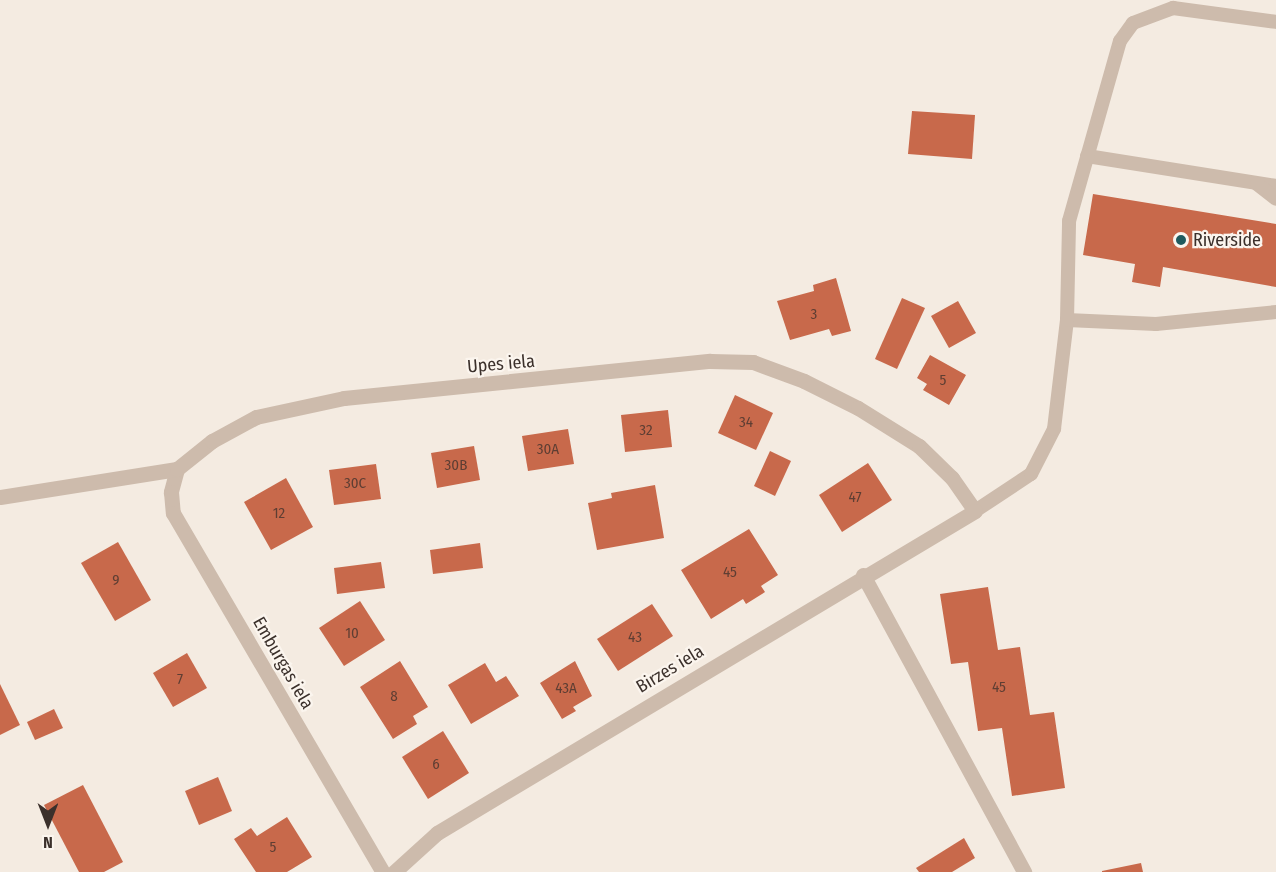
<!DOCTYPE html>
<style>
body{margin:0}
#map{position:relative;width:1276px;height:872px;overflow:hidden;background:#f4ebe1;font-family:"Fira Sans Condensed",sans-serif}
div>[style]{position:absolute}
.building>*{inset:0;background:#c8694b}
.service>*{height:14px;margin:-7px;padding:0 7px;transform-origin:7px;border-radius:7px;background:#cdbbac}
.minor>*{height:15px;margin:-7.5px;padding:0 7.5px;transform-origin:7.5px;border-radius:7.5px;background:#cdbbac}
.dots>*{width:16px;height:16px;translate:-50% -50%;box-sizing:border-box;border:3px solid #fbf5ee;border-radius:50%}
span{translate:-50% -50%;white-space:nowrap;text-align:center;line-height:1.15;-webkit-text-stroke:4.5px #fbf5ee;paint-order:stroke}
.number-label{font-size:15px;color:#5e3e33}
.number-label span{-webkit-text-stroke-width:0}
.poi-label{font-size:18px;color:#3b302b}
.left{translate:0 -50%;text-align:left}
.street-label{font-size:18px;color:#3b302b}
.north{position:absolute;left:18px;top:794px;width:60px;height:60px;-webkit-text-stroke:4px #fbf5ee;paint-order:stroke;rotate:180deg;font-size:16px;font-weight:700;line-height:24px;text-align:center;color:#3b302b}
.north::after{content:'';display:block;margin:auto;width:21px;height:27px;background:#3b302b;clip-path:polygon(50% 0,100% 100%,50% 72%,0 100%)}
</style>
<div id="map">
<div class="building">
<i style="clip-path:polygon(912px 111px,975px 115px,972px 159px,908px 154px)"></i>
<i style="clip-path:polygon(1093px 194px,1276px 224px,1276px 287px,1163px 267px,1160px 287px,1132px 282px,1135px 264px,1083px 255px)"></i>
<i style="clip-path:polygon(836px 278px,851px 331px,832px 336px,829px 329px,790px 340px,777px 301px,814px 291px,813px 285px)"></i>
<i style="clip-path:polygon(902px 298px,925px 308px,897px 369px,875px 359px)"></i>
<i style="clip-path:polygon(958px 301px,976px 333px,949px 348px,931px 316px)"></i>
<i style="clip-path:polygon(930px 355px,966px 375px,949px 405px,923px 390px,927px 384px,917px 378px)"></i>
<i style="clip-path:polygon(735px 395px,773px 413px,756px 450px,718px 433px)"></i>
<i style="clip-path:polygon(668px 410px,672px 447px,625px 452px,621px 415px)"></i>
<i style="clip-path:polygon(568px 429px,574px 464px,528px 471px,522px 436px)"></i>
<i style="clip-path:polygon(474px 446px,480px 480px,437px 488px,431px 453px)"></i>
<i style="clip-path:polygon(770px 451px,791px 461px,775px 496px,754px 486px)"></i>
<i style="clip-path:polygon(868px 463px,892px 500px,842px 532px,819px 495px)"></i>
<i style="clip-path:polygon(376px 464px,381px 499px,334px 505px,329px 470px)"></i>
<i style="clip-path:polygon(286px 478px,313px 527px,271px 550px,244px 502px)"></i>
<i style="clip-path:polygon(655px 485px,664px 538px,597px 550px,588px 503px,612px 498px,611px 493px)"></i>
<i style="clip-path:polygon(749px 529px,778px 575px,761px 586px,765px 592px,746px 604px,743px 599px,711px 619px,681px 570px)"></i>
<i style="clip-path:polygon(118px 542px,151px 600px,115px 621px,81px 563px)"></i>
<i style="clip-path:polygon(480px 543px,483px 568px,433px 574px,430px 550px)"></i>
<i style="clip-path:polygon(381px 562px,385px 588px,337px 594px,334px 568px)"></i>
<i style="clip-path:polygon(988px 587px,998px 650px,1020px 647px,1030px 715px,1054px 712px,1065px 788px,1012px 796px,1002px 728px,978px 731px,968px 662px,951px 664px,940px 594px)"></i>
<i style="clip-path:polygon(360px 601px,385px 640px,344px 666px,319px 628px)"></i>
<i style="clip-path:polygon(652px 604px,673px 636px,618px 671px,597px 639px)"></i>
<i style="clip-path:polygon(187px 653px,207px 688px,173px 707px,153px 673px)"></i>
<i style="clip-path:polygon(400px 661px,428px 707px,413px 716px,417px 724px,393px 739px,360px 687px)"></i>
<i style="clip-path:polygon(575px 661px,592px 696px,573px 707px,576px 711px,562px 719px,540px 683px)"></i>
<i style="clip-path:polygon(485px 663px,496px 682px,506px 676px,519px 696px,471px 724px,448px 685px)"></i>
<i style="clip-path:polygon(0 684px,20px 725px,0 735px)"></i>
<i style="clip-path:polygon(54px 709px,63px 728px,35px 740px,27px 722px)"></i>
<i style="clip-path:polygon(443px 731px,469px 773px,428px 799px,402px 757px)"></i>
<i style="clip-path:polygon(218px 777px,232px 811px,199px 825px,185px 791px)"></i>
<i style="clip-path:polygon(83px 785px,123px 862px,104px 872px,79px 872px,44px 805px)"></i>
<i style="clip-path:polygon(287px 817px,312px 857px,287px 872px,256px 872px,234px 839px,251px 828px,257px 836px)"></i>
<i style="clip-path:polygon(964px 838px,975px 858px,952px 872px,919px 872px,916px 868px)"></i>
<i style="clip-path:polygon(1141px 863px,1143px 872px,1102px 872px,1102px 871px)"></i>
</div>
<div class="service">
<i style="left:1087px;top:156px;width:191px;rotate:9deg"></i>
<i style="left:1257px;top:184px;width:24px;rotate:38deg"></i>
<i style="left:1067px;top:320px;width:89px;rotate:2.6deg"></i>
<i style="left:1156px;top:324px;width:121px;rotate:-5.7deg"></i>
<i style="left:975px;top:511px;width:67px;rotate:-33.5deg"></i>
<i style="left:1031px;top:474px;width:51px;rotate:-62.9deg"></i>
<i style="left:1054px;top:429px;width:110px;rotate:-83.2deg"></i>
<i style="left:1067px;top:320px;width:99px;rotate:-88.8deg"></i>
<i style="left:1069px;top:221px;width:187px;rotate:-74.2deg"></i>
<i style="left:1120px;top:41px;width:22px;rotate:-54deg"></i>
<i style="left:1133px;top:23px;width:43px;rotate:-20.6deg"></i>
<i style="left:1173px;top:8px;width:104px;rotate:7.7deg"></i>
</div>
<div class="minor">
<i style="left:177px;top:469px;width:24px;rotate:105deg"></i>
<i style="left:171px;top:492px;width:21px;rotate:85deg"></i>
<i style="left:173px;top:513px;width:416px;rotate:59.7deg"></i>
<i style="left:0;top:497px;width:179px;rotate:-9deg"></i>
<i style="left:177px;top:469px;width:45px;rotate:-38.7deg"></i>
<i style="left:212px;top:441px;width:50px;rotate:-28.6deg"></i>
<i style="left:256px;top:417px;width:90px;rotate:-12.2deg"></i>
<i style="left:344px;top:398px;width:368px;rotate:-5.8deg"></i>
<i style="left:710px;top:361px;width:43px;rotate:1.3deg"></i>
<i style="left:753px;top:362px;width:54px;rotate:20.4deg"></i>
<i style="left:804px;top:381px;width:60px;rotate:26.6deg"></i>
<i style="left:858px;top:408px;width:72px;rotate:31.9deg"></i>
<i style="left:919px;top:446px;width:46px;rotate:44.1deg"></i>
<i style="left:952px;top:478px;width:40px;rotate:55.1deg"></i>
<i style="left:975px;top:511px;width:627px;rotate:149.1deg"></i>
<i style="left:437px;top:833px;width:58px;rotate:137.8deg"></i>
<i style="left:863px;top:575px;width:338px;rotate:61.5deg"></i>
</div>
<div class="dots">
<i style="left:1181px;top:240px;background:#1f5a5e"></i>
</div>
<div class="number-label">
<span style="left:814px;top:315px">3</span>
<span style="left:943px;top:381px">5</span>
<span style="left:746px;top:423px">34</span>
<span style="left:646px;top:431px">32</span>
<span style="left:548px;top:450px">30A</span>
<span style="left:456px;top:466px">30B</span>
<span style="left:355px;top:484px">30C</span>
<span style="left:855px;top:498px">47</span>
<span style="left:279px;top:514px">12</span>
<span style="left:730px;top:573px">45</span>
<span style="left:116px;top:581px">9</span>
<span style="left:352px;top:634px">10</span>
<span style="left:635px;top:638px">43</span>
<span style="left:180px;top:680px">7</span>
<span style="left:999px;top:688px">45</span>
<span style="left:566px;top:689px">43A</span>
<span style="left:394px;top:697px">8</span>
<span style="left:436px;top:765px">6</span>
<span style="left:273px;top:848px">5</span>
</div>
<div class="poi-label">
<span class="left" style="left:1193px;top:240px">Riverside</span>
</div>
<div class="street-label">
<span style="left:501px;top:364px;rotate:-5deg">Upes iela</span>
<span style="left:283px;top:663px;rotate:60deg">Emburgas iela</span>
<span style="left:670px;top:669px;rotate:-31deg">Birzes iela</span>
</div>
<div class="north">N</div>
</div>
